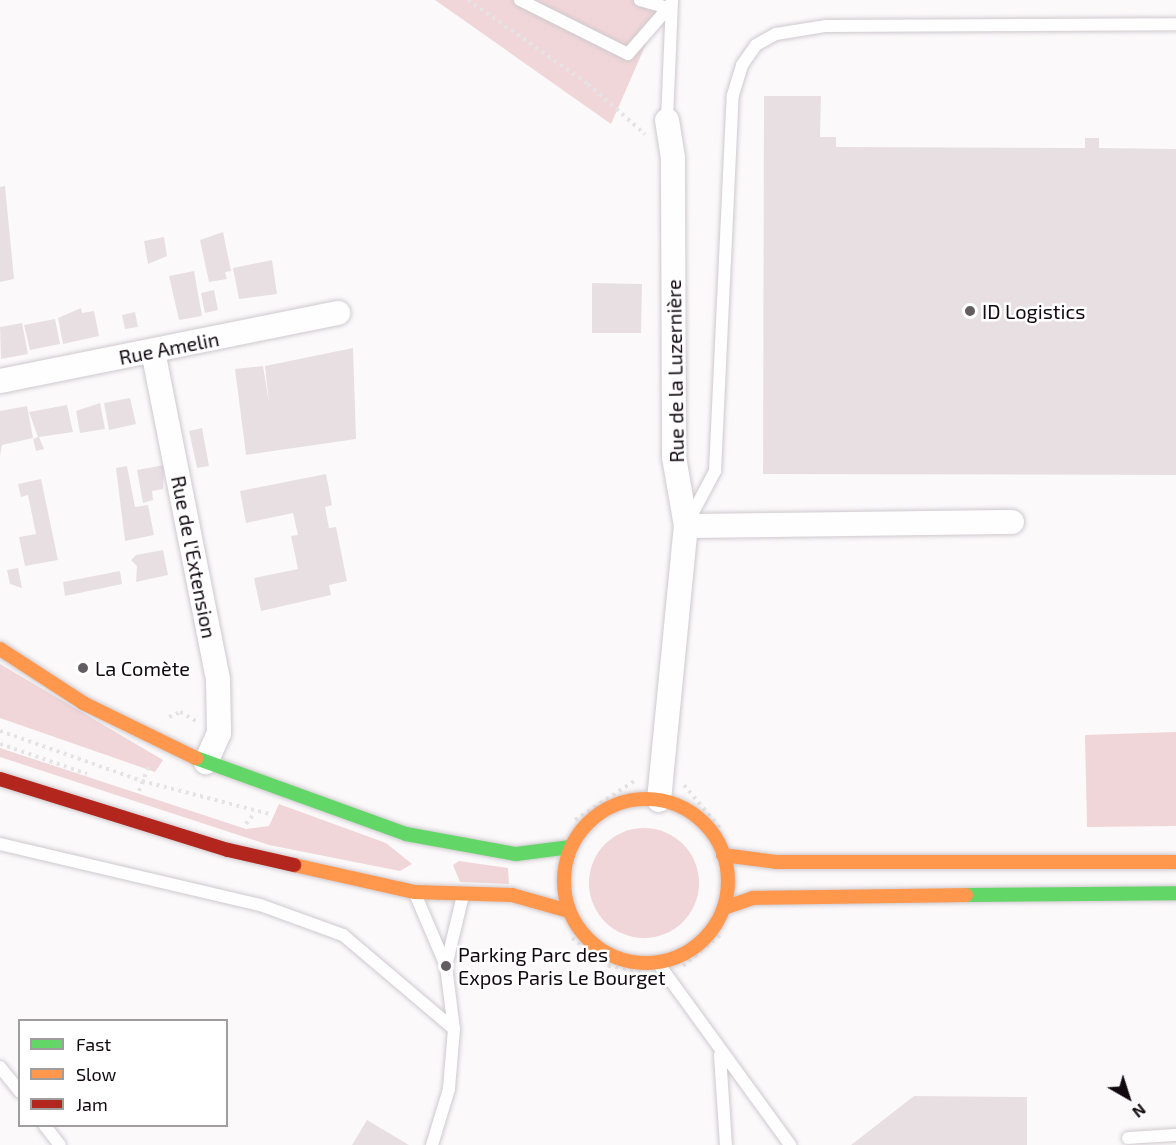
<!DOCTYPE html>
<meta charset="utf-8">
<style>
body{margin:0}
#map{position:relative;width:1176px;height:1145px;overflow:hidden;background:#fcf9fb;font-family:"Exo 2",sans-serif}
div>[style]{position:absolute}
.green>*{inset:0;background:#f0d6d8}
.round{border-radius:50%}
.building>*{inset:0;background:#e8dfe3}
.path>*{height:4px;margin-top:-2px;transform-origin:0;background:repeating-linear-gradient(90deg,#e4e4e4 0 3px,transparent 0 7.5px)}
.roads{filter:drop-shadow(0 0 2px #cec9cd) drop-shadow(0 0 2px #cec9cd)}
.lane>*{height:12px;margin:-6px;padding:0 6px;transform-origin:6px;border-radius:6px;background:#fffefe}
.street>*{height:24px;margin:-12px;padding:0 12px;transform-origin:12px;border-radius:12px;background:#fffefe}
.fast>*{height:14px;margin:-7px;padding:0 7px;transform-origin:7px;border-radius:7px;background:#63d668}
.slow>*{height:14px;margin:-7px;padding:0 7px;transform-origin:7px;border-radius:7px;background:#ff974d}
.slow>.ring{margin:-7px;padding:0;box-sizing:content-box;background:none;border:14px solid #ff974d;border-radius:50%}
.jam>*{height:14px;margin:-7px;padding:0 7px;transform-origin:7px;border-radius:7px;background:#b3261e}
.dots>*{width:16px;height:16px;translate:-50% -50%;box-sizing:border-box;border:3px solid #fff;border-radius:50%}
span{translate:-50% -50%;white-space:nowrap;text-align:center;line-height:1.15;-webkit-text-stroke:5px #fff;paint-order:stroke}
.poi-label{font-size:20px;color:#11090f}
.left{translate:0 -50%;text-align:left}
.street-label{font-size:20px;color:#11090f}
.legend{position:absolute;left:18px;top:1019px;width:210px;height:108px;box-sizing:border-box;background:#fff;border:2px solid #a09d9f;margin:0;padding:8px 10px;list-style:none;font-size:18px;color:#11090f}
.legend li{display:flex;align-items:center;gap:12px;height:30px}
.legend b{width:30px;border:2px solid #a09d9f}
.north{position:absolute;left:1098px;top:1067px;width:60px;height:60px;-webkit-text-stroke:4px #fff;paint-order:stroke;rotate:141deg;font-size:16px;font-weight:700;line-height:24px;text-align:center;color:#11090f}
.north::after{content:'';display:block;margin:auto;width:21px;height:27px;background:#11090f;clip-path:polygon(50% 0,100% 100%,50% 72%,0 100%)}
</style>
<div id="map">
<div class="green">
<i style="clip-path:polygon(435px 0,650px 0,663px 5px,611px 124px)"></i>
<i style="clip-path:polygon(0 664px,163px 760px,155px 772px,0 718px)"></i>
<i style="clip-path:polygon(1176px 732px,1176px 826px,1087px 827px,1085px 735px)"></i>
<i style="clip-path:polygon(0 748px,246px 829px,269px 826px,279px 804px,386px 843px,412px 864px,400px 871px,269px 845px,0 757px)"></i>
<i class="round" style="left:589px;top:828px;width:110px;height:110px"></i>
<i style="clip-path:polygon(459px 861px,508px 868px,509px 884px,460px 882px,453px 865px)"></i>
</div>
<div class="building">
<i style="clip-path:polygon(764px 96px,821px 96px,820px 137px,836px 137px,836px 147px,1085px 148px,1085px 138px,1099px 138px,1099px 148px,1176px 149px,1176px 475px,763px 474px)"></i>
<i style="clip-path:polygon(5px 186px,14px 279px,0 282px,0 187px)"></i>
<i style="clip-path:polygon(223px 232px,231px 271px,225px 272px,227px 279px,209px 282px,200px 240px)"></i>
<i style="clip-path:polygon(164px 237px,167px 256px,148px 264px,144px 241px)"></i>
<i style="clip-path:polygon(272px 260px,277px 294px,239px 299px,233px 268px)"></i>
<i style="clip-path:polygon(194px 271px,202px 316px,179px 320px,169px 276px)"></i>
<i style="clip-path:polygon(592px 283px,642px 284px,641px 333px,592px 333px)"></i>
<i style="clip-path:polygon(214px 290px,218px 310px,205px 313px,201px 293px)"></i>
<i style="clip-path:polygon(81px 308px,82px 313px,94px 311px,99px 336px,63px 344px,58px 318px)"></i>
<i style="clip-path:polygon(135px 312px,138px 327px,125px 329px,122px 315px)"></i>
<i style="clip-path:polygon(55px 319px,60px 344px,30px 350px,24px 325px)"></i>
<i style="clip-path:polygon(22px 323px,28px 354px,1px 359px,0 327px)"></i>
<i style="clip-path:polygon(353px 348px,356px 439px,246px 455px,235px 369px,263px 366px,269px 403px,265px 366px)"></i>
<i style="clip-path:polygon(130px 398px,136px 424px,109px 430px,104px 403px)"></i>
<i style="clip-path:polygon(100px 403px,105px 429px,80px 433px,76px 411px)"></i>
<i style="clip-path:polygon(67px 405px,73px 432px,39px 437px,44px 449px,36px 451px,33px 439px,38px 437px,29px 412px)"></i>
<i style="clip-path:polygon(27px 406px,33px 438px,2px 445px,0 456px,0 411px)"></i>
<i style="clip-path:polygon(202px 428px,209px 466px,197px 468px,189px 431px)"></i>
<i style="clip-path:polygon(164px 465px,163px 489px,152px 491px,153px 500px,143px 503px,137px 470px)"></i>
<i style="clip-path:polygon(127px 466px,135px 507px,148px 505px,154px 535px,125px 541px,116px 468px)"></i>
<i style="clip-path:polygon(326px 474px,332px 505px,325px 507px,329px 528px,336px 527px,347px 581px,329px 585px,331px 595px,261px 611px,254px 578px,298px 569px,291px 536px,298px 535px,293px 513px,246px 523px,240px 491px)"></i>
<i style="clip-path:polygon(41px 479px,58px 560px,25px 566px,19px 537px,36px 534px,28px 495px,21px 497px,18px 484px)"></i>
<i style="clip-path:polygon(163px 550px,168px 575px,136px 582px,137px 566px,131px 560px,136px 555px)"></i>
<i style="clip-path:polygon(18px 568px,22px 588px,10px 584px,7px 570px)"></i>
<i style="clip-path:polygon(120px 571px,122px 584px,65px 596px,63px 582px)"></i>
<i style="clip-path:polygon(914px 1096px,1027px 1097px,1027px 1145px,851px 1145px)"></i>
<i style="clip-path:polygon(367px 1120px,409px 1145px,352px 1145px)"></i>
</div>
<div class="path">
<i style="left:468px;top:0;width:146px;rotate:35deg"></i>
<i style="left:588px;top:84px;width:76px;rotate:41.3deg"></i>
<i style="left:169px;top:717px;width:12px;rotate:-24deg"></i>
<i style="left:180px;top:712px;width:18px;rotate:29deg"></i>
<i style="left:0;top:731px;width:151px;rotate:19.4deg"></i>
<i style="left:142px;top:781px;width:132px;rotate:14.5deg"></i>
<i style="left:0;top:744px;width:92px;rotate:19deg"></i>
<i style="left:684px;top:785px;width:56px;rotate:50.1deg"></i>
<i style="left:139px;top:791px;width:28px;rotate:-69deg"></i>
<i style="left:575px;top:820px;width:73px;rotate:-33.3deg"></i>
<i style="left:246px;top:824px;width:15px;rotate:-53deg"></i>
<i style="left:572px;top:938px;width:46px;rotate:37.9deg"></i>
<i style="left:608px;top:966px;width:36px;rotate:9deg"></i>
<i style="left:683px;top:966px;width:48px;rotate:-40deg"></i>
</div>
<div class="roads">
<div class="lane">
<i style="left:520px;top:0;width:121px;rotate:26.6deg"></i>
<i style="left:628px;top:54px;width:61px;rotate:-49deg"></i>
<i style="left:640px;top:0;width:29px;rotate:16deg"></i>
<i style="left:667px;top:120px;width:120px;rotate:-87.6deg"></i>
<i style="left:688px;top:522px;width:58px;rotate:-62.1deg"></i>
<i style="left:715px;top:471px;width:376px;rotate:-87.3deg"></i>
<i style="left:733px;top:95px;width:31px;rotate:-73deg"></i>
<i style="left:742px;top:65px;width:24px;rotate:-55deg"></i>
<i style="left:756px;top:45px;width:23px;rotate:-29deg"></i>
<i style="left:776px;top:34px;width:51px;rotate:-9.1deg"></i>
<i style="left:826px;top:26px;width:350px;rotate:-0.3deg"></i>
<i style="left:0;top:844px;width:267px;rotate:13.2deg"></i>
<i style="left:260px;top:905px;width:88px;rotate:19.9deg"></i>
<i style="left:343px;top:935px;width:145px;rotate:40.3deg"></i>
<i style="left:454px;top:1029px;width:60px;rotate:94.8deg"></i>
<i style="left:449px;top:1089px;width:59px;rotate:106.9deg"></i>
<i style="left:416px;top:896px;width:76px;rotate:66.8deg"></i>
<i style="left:446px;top:966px;width:64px;rotate:82.8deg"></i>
<i style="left:658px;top:963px;width:225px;rotate:54deg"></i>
<i style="left:446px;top:966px;width:73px;rotate:-76.5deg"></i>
<i style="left:720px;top:1055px;width:90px;rotate:86.2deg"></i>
<i style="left:0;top:1067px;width:32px;rotate:51deg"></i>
<i style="left:45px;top:1126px;width:24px;rotate:52deg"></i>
<i style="left:1128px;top:1138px;width:48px;rotate:-3.6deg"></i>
</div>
<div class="street">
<i style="left:153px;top:351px;width:335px;rotate:78.8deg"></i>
<i style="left:218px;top:680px;width:53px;rotate:88.9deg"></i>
<i style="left:219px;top:733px;width:32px;rotate:114deg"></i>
<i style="left:0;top:381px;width:345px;rotate:-11.4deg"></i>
<i style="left:686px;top:526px;width:326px;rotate:-0.7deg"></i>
<i style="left:659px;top:800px;width:275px;rotate:-84.4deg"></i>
<i style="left:686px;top:526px;width:70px;rotate:-99.9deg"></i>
<i style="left:674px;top:457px;width:299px;rotate:-90.2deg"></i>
<i style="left:673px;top:158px;width:38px;rotate:-99deg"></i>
</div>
<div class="fast">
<i style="left:196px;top:758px;width:223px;rotate:19.9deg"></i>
<i style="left:406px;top:834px;width:112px;rotate:10.3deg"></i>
<i style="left:516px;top:854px;width:55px;rotate:-7.3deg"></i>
<i style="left:966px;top:895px;width:210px;rotate:-0.5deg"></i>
</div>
<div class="slow">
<i style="left:0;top:649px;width:99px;rotate:33deg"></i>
<i style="left:83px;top:703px;width:126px;rotate:26deg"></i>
<i class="ring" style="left:564px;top:799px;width:150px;height:150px"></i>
<i style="left:723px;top:855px;width:53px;rotate:7.5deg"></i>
<i style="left:776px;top:862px;width:400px"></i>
<i style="left:294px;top:865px;width:124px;rotate:12.6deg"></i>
<i style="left:415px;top:892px;width:97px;rotate:1.8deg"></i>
<i style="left:512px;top:895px;width:59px;rotate:15.7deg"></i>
<i style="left:724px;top:908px;width:31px;rotate:-19deg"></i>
<i style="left:753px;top:898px;width:213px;rotate:-0.8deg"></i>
</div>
<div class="jam">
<i style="left:0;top:779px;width:239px;rotate:17.3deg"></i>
<i style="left:228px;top:850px;width:68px;rotate:12.8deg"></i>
</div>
</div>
<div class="dots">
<i style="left:970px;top:311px;background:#635d62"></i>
<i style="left:83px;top:668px;background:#635d62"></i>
<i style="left:446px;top:966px;background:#635d62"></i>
</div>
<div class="poi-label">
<span class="left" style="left:982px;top:311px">ID Logistics</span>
<span class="left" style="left:95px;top:668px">La Comète</span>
<span class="left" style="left:458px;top:966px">Parking Parc des<br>Expos Paris Le Bourget</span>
</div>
<div class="street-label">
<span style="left:169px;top:348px;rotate:-11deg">Rue Amelin</span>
<span style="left:675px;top:371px;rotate:-91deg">Rue de la Luzernière</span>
<span style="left:194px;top:557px;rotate:79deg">Rue de l'Extension</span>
</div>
<ul class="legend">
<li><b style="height:8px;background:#63d668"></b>Fast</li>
<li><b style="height:8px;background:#ff974d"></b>Slow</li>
<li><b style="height:8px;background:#b3261e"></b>Jam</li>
</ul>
<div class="north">N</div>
</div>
